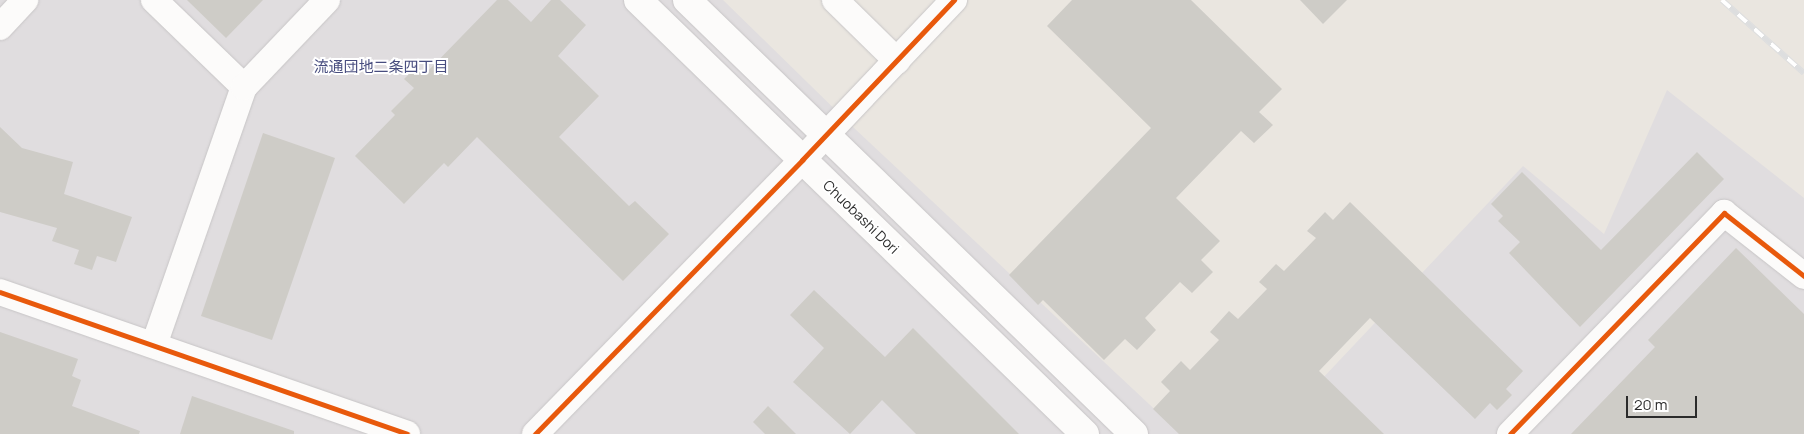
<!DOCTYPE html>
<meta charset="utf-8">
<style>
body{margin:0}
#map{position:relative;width:1804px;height:434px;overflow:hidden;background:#eae6e0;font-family:Manrope,"Noto Sans JP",sans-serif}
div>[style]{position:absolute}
.industrial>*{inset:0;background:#e0dddf}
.building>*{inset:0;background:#ceccc7}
.roads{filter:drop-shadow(0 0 1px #c7c5c6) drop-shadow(0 0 1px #c7c5c6)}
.minor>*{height:26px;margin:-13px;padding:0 13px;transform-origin:13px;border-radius:13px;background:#fcfbfa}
.secondary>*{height:28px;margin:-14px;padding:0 14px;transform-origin:14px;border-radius:14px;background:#fcfbfa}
.rail>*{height:5.5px;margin-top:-2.75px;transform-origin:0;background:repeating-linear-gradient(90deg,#fff 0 11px,#dddedf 0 22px);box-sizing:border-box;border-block:1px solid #dddedf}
.cycleway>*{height:5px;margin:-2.5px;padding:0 2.5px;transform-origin:2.5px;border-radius:2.5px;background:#e8590c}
span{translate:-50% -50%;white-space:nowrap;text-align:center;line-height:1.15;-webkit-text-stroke:4px #fff;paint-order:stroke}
.street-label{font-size:14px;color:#2b2b2b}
.neighbourhood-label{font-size:15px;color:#484d7f}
.scale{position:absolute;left:1626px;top:396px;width:71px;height:22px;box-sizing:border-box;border:2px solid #2b2b2b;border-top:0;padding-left:6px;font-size:15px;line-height:18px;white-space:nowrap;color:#2b2b2b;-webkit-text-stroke:4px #fff;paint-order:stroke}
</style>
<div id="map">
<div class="industrial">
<i style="clip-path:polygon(0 0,723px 0,854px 128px,1181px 434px,0 434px)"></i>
<i style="clip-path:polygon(1667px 90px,1804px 198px,1804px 434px,1270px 434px,1523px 166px,1604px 234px)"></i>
</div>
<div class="building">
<i style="clip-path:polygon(187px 0,263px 0,226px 38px)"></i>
<i style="clip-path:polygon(497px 0,508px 0,531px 22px,551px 0,560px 0,586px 25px,558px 56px,599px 96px,559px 137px,629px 206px,635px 201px,669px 234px,623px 281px,477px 137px,448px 167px,444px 163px,404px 204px,355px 156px,395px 115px,391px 111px,414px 88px,404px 79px,417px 66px,425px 74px)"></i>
<i style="clip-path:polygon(1072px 0,1191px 0,1282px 89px,1259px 112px,1273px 125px,1254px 143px,1241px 131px,1176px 198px,1220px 241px,1201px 260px,1213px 272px,1192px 293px,1180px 282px,1145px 318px,1156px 330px,1137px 350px,1125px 339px,1104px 360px,1043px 300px,1038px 305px,1009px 275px,1151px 128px,1047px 26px)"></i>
<i style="clip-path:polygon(1300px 0,1347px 0,1323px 24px)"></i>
<i style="clip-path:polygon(0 127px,22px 148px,73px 162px,64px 194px,132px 217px,116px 262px,97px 256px,92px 270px,74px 264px,79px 250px,52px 241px,57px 228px,0 212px)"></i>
<i style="clip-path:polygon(263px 133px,335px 158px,272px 340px,201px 316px)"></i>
<i style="clip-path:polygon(1697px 152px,1724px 179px,1580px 327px,1509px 253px,1520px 242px,1498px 221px,1503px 216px,1491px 204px,1522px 172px,1601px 250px)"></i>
<i style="clip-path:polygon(1350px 202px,1523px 371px,1506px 389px,1512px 395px,1497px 410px,1490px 403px,1475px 419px,1370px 318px,1319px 371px,1384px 434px,1179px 434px,1153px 409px,1170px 391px,1161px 382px,1181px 361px,1190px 370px,1219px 340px,1210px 332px,1229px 311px,1238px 319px,1267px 289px,1259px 282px,1276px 264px,1284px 271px,1316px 238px,1307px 231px,1325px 212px,1333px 220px)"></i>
<i style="clip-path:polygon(1736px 248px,1804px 314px,1804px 434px,1571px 434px,1655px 347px,1648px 340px)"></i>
<i style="clip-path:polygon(814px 290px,885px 357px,913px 328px,1019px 434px,916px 434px,882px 400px,850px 434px,793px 382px,824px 348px,790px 315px)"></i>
<i style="clip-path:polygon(0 332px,78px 359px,72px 376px,81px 380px,72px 406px,140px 431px,139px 434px,0 434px)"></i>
<i style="clip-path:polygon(192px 396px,294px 431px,294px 434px,180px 434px)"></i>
<i style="clip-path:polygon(768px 406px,796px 434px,765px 434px,753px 422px)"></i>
</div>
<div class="roads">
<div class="minor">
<i style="left:154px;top:0;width:125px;rotate:44deg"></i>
<i style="left:835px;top:0;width:87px;rotate:44.5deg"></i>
<i style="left:0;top:27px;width:37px;rotate:-47deg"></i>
<i style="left:0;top:292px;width:431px;rotate:19.2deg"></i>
<i style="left:154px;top:345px;width:273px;rotate:-70.8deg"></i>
<i style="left:244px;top:87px;width:120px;rotate:-46.3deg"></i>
<i style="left:535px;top:434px;width:383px;rotate:-45.7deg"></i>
<i style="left:802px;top:160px;width:221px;rotate:-46.5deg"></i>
<i style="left:1510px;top:434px;width:308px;rotate:-45.9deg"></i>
<i style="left:1724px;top:213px;width:102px;rotate:38.2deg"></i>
</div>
<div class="secondary">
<i style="left:638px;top:0;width:623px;rotate:44.15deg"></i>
<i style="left:687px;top:0;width:623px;rotate:44.15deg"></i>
</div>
</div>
<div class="rail">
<i style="left:1722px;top:0;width:110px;rotate:41.7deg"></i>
</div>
<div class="cycleway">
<i style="left:0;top:292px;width:431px;rotate:19.2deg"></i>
<i style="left:535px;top:434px;width:383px;rotate:-45.7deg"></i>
<i style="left:802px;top:160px;width:221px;rotate:-46.5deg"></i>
<i style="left:1510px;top:434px;width:308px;rotate:-45.9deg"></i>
<i style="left:1724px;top:213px;width:102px;rotate:38.2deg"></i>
</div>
<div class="street-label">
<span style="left:861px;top:217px;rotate:44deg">Chuobashi Dori</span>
</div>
<div class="neighbourhood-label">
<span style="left:381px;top:67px">流通団地二条四丁目</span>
</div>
<div class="scale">20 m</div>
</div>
